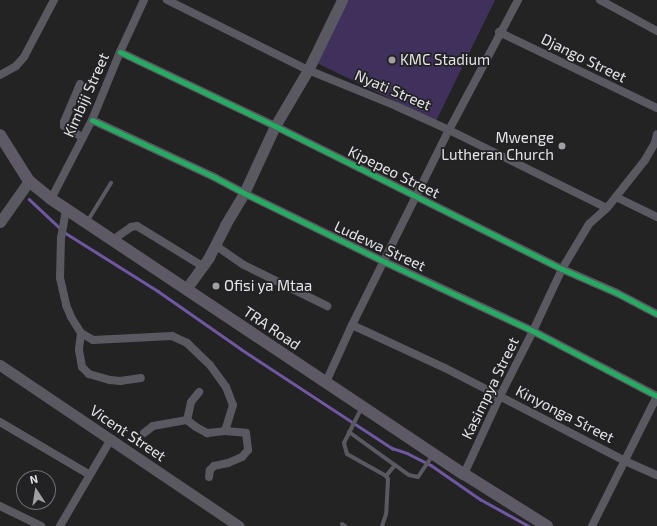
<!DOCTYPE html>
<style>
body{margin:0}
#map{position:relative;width:657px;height:526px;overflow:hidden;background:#232324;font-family:"Exo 2",sans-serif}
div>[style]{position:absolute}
.green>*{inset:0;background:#3f315c}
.stream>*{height:2.5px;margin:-1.25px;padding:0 1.25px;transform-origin:1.25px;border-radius:1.25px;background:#6f57a2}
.service>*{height:4px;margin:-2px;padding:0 2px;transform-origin:2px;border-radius:2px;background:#5a5961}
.minor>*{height:8px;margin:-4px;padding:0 4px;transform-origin:4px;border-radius:4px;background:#5a5961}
.tertiary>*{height:11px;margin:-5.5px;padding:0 5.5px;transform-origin:5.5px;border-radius:5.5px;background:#5a5961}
.secondary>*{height:12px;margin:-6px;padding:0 6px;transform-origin:6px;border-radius:6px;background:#5e5a65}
.cycleway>*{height:5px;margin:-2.5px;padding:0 2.5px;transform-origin:2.5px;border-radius:2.5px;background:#26ab63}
.dots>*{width:11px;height:11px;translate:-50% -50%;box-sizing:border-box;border:2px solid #222225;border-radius:50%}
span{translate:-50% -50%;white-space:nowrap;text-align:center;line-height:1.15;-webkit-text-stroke:3.5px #222225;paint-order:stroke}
.street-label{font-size:15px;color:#e4e4e6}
.poi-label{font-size:15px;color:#e4e4e6}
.left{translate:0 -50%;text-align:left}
.right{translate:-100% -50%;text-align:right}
.north{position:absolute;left:16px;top:470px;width:40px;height:40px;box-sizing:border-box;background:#222225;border:1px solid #707072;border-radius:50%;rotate:348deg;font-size:11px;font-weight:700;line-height:16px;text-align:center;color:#e4e4e6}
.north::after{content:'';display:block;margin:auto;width:14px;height:18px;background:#a0a0a2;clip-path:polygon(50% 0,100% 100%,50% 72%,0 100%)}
</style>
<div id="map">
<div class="green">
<i style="clip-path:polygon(348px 0,495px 0,436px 121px,317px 63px)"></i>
</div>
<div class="stream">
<i style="left:29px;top:199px;width:44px;rotate:43.2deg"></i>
<i style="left:64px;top:232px;width:111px;rotate:32.1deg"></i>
<i style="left:158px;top:291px;width:101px;rotate:34.9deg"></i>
<i style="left:241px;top:349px;width:181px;rotate:33.3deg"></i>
<i style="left:392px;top:448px;width:16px;rotate:18deg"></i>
<i style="left:407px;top:453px;width:27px;rotate:27deg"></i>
<i style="left:431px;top:465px;width:60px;rotate:34.8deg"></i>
<i style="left:480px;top:499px;width:56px;rotate:28.9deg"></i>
</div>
<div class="service">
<i style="left:87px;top:222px;width:46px;rotate:-58.4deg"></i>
<i style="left:362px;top:407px;width:40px;rotate:116.6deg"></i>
<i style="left:344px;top:443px;width:11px;rotate:75deg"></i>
<i style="left:347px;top:454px;width:45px;rotate:29.4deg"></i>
<i style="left:386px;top:476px;width:4px;rotate:56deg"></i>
<i style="left:388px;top:479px;width:35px;rotate:93deg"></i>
<i style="left:386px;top:514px;width:13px;rotate:108deg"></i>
<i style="left:349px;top:432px;width:57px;rotate:35.7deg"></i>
<i style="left:395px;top:465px;width:14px;rotate:129deg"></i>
<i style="left:395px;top:465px;width:17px;rotate:36deg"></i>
<i style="left:409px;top:475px;width:9px;rotate:13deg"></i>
<i style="left:418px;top:477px;width:27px;rotate:-56deg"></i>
<i style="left:342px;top:524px;width:4px;rotate:34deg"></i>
</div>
<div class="minor">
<i style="left:167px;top:0;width:157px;rotate:26.4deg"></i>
<i style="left:308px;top:70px;width:95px;rotate:22.2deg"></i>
<i style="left:396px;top:106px;width:58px;rotate:24.4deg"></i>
<i style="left:449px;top:130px;width:176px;rotate:26.3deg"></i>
<i style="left:600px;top:0;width:65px;rotate:28.5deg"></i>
<i style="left:499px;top:32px;width:175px;rotate:25.7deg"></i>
<i style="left:120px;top:52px;width:172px;rotate:25.5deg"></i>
<i style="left:275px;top:126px;width:321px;rotate:26.5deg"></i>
<i style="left:562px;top:269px;width:60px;rotate:23.6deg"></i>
<i style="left:617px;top:293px;width:45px;rotate:27.7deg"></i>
<i style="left:0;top:75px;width:18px;rotate:-29deg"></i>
<i style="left:16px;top:66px;width:12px;rotate:-48deg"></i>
<i style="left:24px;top:57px;width:64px;rotate:-62.2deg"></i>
<i style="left:80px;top:84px;width:41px;rotate:112.8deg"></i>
<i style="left:64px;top:122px;width:4px;rotate:90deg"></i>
<i style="left:64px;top:126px;width:22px;rotate:32deg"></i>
<i style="left:92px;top:120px;width:135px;rotate:25deg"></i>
<i style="left:214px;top:177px;width:34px;rotate:28deg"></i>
<i style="left:244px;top:193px;width:157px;rotate:26.1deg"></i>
<i style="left:385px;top:262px;width:163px;rotate:25deg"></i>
<i style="left:533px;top:331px;width:140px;rotate:27.7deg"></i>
<i style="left:616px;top:197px;width:46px;rotate:26deg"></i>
<i style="left:51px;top:199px;width:89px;rotate:-62.6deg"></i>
<i style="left:92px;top:120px;width:74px;rotate:-67.6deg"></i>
<i style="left:120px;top:52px;width:57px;rotate:-65.2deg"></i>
<i style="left:66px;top:210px;width:27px;rotate:100deg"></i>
<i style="left:61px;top:237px;width:41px;rotate:91.4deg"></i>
<i style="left:60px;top:278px;width:28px;rotate:77deg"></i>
<i style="left:66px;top:305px;width:13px;rotate:67deg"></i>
<i style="left:71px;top:317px;width:19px;rotate:58deg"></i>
<i style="left:81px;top:333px;width:17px;rotate:97deg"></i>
<i style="left:79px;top:350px;width:17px;rotate:80deg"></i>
<i style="left:82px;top:367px;width:10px;rotate:45deg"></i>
<i style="left:89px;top:374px;width:22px;rotate:16deg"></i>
<i style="left:110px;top:380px;width:10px;rotate:6deg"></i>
<i style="left:120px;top:381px;width:21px;rotate:-8deg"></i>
<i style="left:114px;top:239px;width:21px;rotate:-35deg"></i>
<i style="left:131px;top:227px;width:6px;rotate:-9deg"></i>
<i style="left:137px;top:226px;width:79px;rotate:31.5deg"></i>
<i style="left:215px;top:245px;width:35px;rotate:35deg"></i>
<i style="left:244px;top:265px;width:93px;rotate:26.3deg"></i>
<i style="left:352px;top:325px;width:102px;rotate:24.8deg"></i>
<i style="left:445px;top:368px;width:203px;rotate:27.3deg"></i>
<i style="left:625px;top:461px;width:35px;rotate:24deg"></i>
<i style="left:81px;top:333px;width:14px;rotate:30deg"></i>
<i style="left:93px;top:340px;width:79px;rotate:-2.9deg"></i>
<i style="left:172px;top:336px;width:17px;rotate:25deg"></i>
<i style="left:187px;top:343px;width:32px;rotate:44deg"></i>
<i style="left:210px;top:365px;width:27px;rotate:54deg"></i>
<i style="left:226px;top:387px;width:19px;rotate:69deg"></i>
<i style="left:233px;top:405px;width:27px;rotate:107deg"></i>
<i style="left:326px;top:382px;width:63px;rotate:-65.5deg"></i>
<i style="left:352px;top:325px;width:218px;rotate:-63.6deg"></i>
<i style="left:449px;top:130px;width:147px;rotate:-62deg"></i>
<i style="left:187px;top:420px;width:11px;rotate:38deg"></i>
<i style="left:196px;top:427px;width:13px;rotate:29deg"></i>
<i style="left:207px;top:433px;width:18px;rotate:-6deg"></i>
<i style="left:225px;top:431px;width:21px;rotate:5deg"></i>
<i style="left:246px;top:433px;width:17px;rotate:83deg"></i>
<i style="left:248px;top:450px;width:9px;rotate:131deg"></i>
<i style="left:242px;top:457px;width:15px;rotate:157deg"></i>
<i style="left:228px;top:463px;width:14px;rotate:168deg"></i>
<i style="left:214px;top:466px;width:6px;rotate:135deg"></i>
<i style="left:210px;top:470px;width:7px;rotate:98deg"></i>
<i style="left:0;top:422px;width:104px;rotate:30.5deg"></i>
<i style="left:144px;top:433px;width:11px;rotate:-38deg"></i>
<i style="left:153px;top:426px;width:35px;rotate:-10deg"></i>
<i style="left:187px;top:420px;width:18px;rotate:-77deg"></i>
<i style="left:191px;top:402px;width:13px;rotate:-51deg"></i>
<i style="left:464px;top:474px;width:86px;rotate:-65.2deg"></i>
<i style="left:500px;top:396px;width:73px;rotate:-63.1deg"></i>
<i style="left:533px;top:331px;width:68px;rotate:-64.9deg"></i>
<i style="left:562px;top:269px;width:52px;rotate:-59deg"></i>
<i style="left:589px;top:224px;width:24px;rotate:-42deg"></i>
<i style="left:607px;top:208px;width:61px;rotate:-51.6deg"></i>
<i style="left:645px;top:160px;width:20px;rotate:-60deg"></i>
<i style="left:655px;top:143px;width:9px;rotate:-77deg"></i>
<i style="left:0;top:506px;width:46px;rotate:26deg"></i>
<i style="left:60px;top:526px;width:101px;rotate:-59.6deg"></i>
<i style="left:592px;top:526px;width:145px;rotate:-63.4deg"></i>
</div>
<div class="tertiary">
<i style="left:0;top:222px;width:50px;rotate:-54.7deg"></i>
<i style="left:186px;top:289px;width:39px;rotate:-54deg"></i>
<i style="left:209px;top:257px;width:36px;rotate:-63deg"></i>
<i style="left:225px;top:225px;width:37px;rotate:-59deg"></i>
<i style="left:244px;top:193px;width:74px;rotate:-65.2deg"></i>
<i style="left:275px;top:126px;width:65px;rotate:-59.5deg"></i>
<i style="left:308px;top:70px;width:78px;rotate:-64.1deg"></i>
<i style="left:0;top:365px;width:288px;rotate:34deg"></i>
</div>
<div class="secondary">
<i style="left:0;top:135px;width:54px;rotate:57.8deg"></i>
<i style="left:29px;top:181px;width:28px;rotate:39deg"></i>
<i style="left:51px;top:199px;width:496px;rotate:33.7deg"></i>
<i style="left:464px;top:474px;width:98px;rotate:32.1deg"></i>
</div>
<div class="cycleway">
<i style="left:120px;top:52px;width:172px;rotate:25.5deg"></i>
<i style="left:275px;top:126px;width:321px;rotate:26.5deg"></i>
<i style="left:562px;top:269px;width:60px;rotate:23.6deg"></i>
<i style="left:617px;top:293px;width:45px;rotate:27.7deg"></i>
<i style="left:92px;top:120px;width:135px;rotate:25deg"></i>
<i style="left:214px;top:177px;width:34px;rotate:28deg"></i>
<i style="left:244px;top:193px;width:157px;rotate:26.1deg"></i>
<i style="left:385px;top:262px;width:163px;rotate:25deg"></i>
<i style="left:533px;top:331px;width:140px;rotate:27.7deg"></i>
</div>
<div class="dots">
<i style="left:392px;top:60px;background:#a0a0a2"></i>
<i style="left:562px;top:146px;background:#a0a0a2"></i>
<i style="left:216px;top:286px;background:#a0a0a2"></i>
</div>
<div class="street-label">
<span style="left:584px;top:58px;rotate:26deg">Django Street</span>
<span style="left:393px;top:90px;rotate:23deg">Nyati Street</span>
<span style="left:86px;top:95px;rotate:-66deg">Kimbiji Street</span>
<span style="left:394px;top:172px;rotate:26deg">Kipepeo Street</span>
<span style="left:380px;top:246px;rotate:25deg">Ludewa Street</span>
<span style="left:272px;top:328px;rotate:34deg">TRA Road</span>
<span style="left:490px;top:388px;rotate:-64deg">Kasimpya Street</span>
<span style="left:565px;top:414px;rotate:27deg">Kinyonga Street</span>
<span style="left:128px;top:433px;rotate:34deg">Vicent Street</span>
</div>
<div class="poi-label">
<span class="left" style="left:400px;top:60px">KMC Stadium</span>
<span class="right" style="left:554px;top:146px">Mwenge<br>Lutheran Church</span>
<span class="left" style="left:224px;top:286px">Ofisi ya Mtaa</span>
</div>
<div class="north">N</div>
</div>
